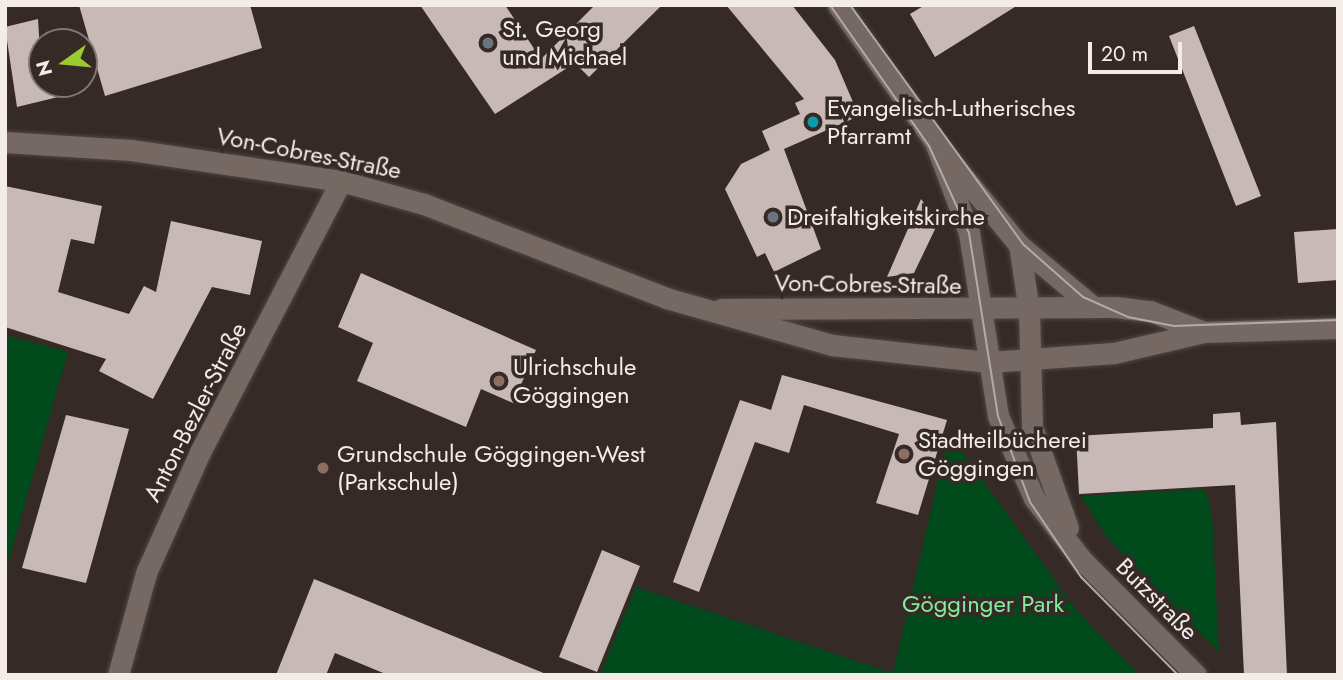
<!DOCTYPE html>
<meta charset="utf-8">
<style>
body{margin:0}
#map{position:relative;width:1343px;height:680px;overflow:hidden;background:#352a25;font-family:Jost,sans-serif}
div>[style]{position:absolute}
.green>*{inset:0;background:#004a1c}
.building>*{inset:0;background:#c9b9b6}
.roads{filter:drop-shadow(0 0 2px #504743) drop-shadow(0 0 2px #504743)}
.street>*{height:21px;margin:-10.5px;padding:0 10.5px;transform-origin:10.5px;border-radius:10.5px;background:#766964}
.secondary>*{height:21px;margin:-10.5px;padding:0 10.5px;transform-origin:10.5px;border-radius:10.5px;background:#766964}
.tram>*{height:2px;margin:-1px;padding:0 1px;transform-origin:1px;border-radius:1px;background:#b3aba7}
.dots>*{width:19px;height:19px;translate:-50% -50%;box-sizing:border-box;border:4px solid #352a25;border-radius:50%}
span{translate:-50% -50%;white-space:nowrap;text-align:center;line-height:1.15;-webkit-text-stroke:7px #352a25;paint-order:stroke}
.poi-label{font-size:24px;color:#f3ece9}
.left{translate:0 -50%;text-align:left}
.street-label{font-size:24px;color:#f3ece9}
.park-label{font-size:24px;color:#84eb9b}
.frame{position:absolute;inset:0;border:7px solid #f3ece9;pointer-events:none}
.north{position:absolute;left:28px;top:28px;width:70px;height:70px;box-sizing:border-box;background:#352a25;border:2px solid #817873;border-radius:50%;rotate:255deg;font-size:19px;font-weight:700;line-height:28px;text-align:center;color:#f3ece9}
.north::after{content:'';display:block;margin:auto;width:24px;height:32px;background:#9cca32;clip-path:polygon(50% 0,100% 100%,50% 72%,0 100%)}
.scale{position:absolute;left:1088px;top:42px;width:94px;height:32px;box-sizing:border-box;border:4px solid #f3ece9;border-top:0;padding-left:9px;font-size:21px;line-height:24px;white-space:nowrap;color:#f3ece9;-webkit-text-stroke:5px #352a25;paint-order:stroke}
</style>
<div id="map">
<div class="green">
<i style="clip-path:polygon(5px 335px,68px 352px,5px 574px)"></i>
<i style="clip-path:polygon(949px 434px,1078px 612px,1140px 675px,600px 675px,636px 587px,893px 673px)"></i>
<i style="clip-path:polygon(1205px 489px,1212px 514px,1219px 652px,1106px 536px,1081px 496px)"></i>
</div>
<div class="building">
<i style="clip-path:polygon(79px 5px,250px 5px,262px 48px,105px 96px)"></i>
<i style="clip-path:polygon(420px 5px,505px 5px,541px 59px,595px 5px,662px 5px,589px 77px,575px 63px,495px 114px)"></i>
<i style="clip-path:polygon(726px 5px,792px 5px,835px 60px,859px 116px,784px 149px,821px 249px,774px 272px,765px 253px,757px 257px,725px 189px,741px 164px,770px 150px,762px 131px,800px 114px,795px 103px,804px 99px)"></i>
<i style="clip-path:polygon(925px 5px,1018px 5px,935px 57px,910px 14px)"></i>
<i style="clip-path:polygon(38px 19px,42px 84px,54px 84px,58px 97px,17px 107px,5px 27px)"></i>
<i style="clip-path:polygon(1194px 26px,1261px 196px,1236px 206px,1169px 36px)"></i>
<i style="clip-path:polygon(5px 186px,102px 206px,94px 244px,71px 239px,58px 292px,129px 314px,144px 286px,156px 292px,171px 221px,262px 241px,250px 295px,212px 287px,153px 399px,99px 371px,106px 359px,5px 327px)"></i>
<i style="clip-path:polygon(921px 199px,938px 223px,914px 273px,887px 277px)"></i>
<i style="clip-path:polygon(1338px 229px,1338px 280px,1298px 283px,1294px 232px)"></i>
<i style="clip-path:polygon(361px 273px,536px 350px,513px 403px,481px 389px,466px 427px,357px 381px,373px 343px,338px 327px)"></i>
<i style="clip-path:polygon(782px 375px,947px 420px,918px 515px,876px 503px,899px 434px,804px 405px,789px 453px,755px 442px,699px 592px,673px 582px,740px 400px,771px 410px)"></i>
<i style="clip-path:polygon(1240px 412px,1241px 425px,1276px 422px,1287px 675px,1244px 675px,1235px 485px,1079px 494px,1076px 436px,1213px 428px,1213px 414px)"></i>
<i style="clip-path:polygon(66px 415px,129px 429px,86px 583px,22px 568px)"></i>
<i style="clip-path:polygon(602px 550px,640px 566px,597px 672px,559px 657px)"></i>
<i style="clip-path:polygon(314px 579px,546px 674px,546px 675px,388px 675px,335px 653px,326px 675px,276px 675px)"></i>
</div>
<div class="roads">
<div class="street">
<i style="left:118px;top:675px;width:106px;rotate:-74.6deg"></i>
<i style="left:146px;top:573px;width:135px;rotate:-65.9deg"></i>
<i style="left:201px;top:450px;width:303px;rotate:-62.5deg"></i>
</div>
<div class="secondary">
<i style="left:838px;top:5px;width:168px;rotate:54.7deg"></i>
<i style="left:935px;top:142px;width:133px;rotate:50.8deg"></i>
<i style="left:1019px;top:245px;width:95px;rotate:39.9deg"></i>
<i style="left:5px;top:142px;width:126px;rotate:3.6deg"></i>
<i style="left:131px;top:150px;width:212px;rotate:8.4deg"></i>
<i style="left:341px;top:181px;width:86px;rotate:15.5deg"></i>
<i style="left:424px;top:204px;width:260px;rotate:21.2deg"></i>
<i style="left:666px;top:298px;width:173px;rotate:15.8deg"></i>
<i style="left:832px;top:345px;width:158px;rotate:6.2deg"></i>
<i style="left:989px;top:362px;width:125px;rotate:-4.1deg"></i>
<i style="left:1114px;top:353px;width:92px;rotate:-13.1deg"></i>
<i style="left:1204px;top:332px;width:134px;rotate:-1.7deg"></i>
<i style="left:935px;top:142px;width:97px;rotate:69.5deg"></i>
<i style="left:969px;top:233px;width:185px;rotate:81deg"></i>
<i style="left:998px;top:416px;width:90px;rotate:66.3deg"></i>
<i style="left:1034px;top:498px;width:77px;rotate:52.4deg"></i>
<i style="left:1081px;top:559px;width:163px;rotate:45.2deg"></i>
<i style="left:1019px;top:245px;width:66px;rotate:81.3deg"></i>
<i style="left:1029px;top:310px;width:117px;rotate:88.5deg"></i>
<i style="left:1032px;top:427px;width:107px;rotate:70.4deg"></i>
<i style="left:721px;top:309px;width:394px;rotate:-0.3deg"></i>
<i style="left:1115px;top:307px;width:35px;rotate:7deg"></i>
<i style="left:1150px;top:311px;width:58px;rotate:21.3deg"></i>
</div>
</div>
<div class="tram">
<i style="left:830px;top:5px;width:172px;rotate:54.9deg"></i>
<i style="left:929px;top:146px;width:96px;rotate:65.3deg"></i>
<i style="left:969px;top:233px;width:185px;rotate:81deg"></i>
<i style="left:998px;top:416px;width:92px;rotate:69.6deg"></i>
<i style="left:1030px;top:502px;width:91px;rotate:55.8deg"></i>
<i style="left:1081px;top:577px;width:138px;rotate:45.3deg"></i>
<i style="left:850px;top:5px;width:296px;rotate:54.1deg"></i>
<i style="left:1024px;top:245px;width:79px;rotate:41.4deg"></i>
<i style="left:1083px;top:297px;width:49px;rotate:24deg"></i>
<i style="left:1128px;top:317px;width:47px;rotate:11.1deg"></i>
<i style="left:1174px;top:326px;width:164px;rotate:-2.1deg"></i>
</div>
<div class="dots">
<i style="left:488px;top:43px;background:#6b7280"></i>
<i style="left:813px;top:122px;background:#0f9aa8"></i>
<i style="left:773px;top:217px;background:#6b7280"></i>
<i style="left:499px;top:381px;background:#8d6e63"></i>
<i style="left:904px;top:454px;background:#8d6e63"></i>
<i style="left:323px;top:468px;background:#8d6e63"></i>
</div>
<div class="poi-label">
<span class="left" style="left:502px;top:43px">St. Georg<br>und Michael</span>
<span class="left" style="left:827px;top:122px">Evangelisch-Lutherisches<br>Pfarramt</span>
<span class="left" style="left:787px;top:217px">Dreifaltigkeitskirche</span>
<span class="left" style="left:513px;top:381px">Ulrichschule<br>Göggingen</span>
<span class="left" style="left:918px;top:454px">Stadtteilbücherei<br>Göggingen</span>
<span class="left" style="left:337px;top:468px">Grundschule Göggingen-West<br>(Parkschule)</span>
</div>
<div class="street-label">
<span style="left:309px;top:153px;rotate:11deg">Von-Cobres-Straße</span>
<span style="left:868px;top:284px;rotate:1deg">Von-Cobres-Straße</span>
<span style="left:195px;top:412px;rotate:-63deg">Anton-Bezler-Straße</span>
<span style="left:1157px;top:599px;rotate:45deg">Butzstraße</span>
</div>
<div class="park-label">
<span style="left:983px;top:604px">Gögginger Park</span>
</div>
<div class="frame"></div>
<div class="north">N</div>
<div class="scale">20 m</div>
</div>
